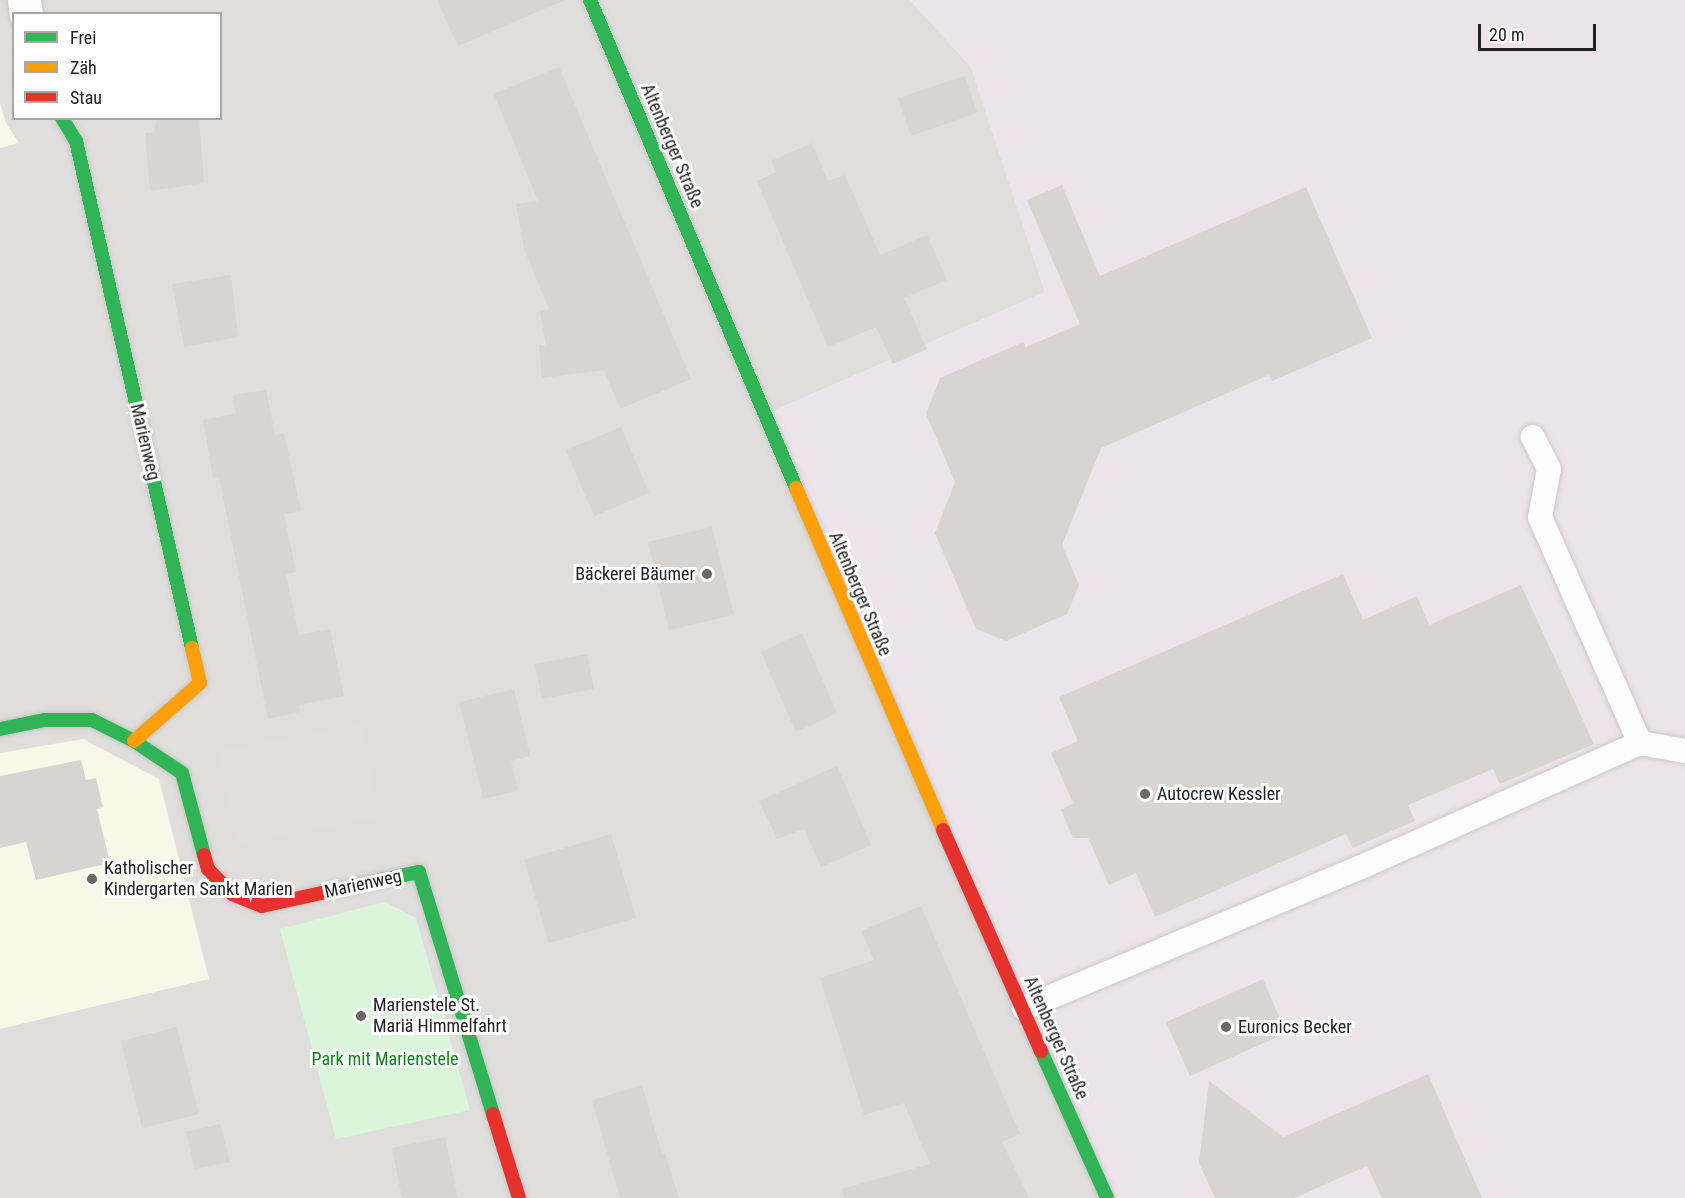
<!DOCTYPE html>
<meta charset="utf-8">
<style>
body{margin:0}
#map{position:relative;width:1685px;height:1198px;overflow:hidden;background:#f0eeeb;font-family:"Roboto Condensed",sans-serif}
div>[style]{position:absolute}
.residential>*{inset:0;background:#dfdedc}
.industrial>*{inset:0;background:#ede4e9}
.education>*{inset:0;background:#f8f7e8}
.park>*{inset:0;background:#daf5da}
.parking>*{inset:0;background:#e0dfde}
.building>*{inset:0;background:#d7d4d2}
.roads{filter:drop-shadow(0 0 2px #c9c8c7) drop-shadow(0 0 2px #c9c8c7)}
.lane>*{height:24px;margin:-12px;padding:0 12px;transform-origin:12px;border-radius:12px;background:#fdfcfc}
.street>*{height:33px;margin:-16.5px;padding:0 16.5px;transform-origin:16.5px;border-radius:16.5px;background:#fdfcfc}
.fast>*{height:14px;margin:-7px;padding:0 7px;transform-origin:7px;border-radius:7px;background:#30b455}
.slow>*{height:14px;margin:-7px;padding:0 7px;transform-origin:7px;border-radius:7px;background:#ff9f0a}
.jam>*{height:14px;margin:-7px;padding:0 7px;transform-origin:7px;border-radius:7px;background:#e5322d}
.dots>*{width:16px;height:16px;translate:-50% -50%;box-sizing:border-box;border:3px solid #fff;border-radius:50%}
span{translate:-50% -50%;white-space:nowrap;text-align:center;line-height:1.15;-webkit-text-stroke:6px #fff;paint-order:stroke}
.street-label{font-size:18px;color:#222}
.poi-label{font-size:18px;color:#222}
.right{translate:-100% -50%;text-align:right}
.left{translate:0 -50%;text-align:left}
.park-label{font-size:18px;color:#0c8416}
.legend{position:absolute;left:12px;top:12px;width:210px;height:108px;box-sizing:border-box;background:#fff;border:2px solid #a7a7a7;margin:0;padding:8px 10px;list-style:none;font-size:18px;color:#222}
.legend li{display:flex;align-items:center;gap:12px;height:30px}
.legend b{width:30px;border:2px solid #a7a7a7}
.scale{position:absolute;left:1478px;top:24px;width:118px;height:27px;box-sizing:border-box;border:3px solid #222;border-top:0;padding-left:8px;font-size:18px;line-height:21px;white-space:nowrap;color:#222;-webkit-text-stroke:4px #fff;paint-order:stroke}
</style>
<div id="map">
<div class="residential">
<i style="clip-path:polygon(evenodd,0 0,910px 0,971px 67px,1045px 292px,771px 412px,1111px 1198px,0 1198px,0 0,14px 14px,220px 14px,220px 118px,14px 118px,14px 14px)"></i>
</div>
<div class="industrial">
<i style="clip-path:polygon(910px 0,1685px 0,1685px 1198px,1111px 1198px,771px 412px,1045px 292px,971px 67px)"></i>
</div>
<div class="education">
<i style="clip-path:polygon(0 103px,6px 123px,19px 143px,0 148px)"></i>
<i style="clip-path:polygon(83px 739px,159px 779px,209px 979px,0 1029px,0 753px)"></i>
</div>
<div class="park">
<i style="clip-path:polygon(385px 902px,416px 918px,470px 1110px,336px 1139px,280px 929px)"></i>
</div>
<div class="parking">
<i style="clip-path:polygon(362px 724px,379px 818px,236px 844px,219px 751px)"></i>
</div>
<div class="building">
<i style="clip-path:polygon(437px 0,565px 0,458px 46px)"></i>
<i style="clip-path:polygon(559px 67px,691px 379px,620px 409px,604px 370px,542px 378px,539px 345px,546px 345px,540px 311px,549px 309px,524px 249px,516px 204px,538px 201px,494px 94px)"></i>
<i style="clip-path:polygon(965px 76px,977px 113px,911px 136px,898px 98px)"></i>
<i style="clip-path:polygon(157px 118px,199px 118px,204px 183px,150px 191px,145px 133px,154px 132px)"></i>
<i style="clip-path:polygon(812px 143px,828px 181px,845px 175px,880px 255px,927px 235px,947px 280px,904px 298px,927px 349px,893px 364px,876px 327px,828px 347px,757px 181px,776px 172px,771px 161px)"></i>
<i style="clip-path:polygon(1062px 185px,1100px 276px,1306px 187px,1372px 338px,1272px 381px,1269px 375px,1101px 448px,1062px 545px,1079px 585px,1067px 614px,1006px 641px,976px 629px,935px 533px,955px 482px,926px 414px,940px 378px,1023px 342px,1026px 347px,1080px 324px,1027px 200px)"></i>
<i style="clip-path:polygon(231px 275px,238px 337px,184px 347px,172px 284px)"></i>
<i style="clip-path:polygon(266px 390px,275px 435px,284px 433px,301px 511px,284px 514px,296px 572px,286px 574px,299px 635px,330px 629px,344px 696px,299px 705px,300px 712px,268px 719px,219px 477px,213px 478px,203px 420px,236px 413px,232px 395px)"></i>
<i style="clip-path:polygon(621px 427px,649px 493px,594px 516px,566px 450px)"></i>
<i style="clip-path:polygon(712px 527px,734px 615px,669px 630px,648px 542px)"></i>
<i style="clip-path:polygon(1343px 574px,1363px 620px,1417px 596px,1429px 625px,1521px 585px,1594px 744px,1500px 784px,1493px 769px,1408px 805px,1415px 821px,1353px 848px,1346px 834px,1155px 917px,1136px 873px,1109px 885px,1088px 838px,1073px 838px,1061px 810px,1073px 803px,1051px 753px,1078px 741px,1059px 697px)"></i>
<i style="clip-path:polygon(802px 633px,837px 713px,796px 732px,761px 652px)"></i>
<i style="clip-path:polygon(587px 654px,594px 689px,542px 699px,535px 664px)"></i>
<i style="clip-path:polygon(514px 689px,530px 756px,511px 761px,518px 791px,483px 799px,459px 702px)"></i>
<i style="clip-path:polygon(81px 760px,86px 780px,96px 778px,103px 807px,97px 809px,110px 863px,36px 880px,26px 842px,0 848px,0 776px)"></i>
<i style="clip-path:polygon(837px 766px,871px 845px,821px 867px,804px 829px,777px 839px,759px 801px)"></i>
<i style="clip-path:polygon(611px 834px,636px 918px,549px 943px,524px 860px)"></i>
<i style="clip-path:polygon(921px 906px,1020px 1134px,1002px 1142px,1029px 1198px,844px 1198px,842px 1189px,930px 1164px,904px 1103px,864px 1115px,820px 978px,874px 960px,861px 931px)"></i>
<i style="clip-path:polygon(1263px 979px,1286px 1033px,1190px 1076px,1166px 1022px)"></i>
<i style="clip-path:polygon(177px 1027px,199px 1114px,142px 1128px,121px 1041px)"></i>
<i style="clip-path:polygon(1428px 1074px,1482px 1198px,1382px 1198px,1367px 1166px,1294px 1198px,1215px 1198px,1199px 1163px,1209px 1081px,1283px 1137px)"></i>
<i style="clip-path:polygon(642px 1085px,662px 1154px,665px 1153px,679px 1198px,620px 1198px,592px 1100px)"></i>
<i style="clip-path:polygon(220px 1124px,230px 1162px,195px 1169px,186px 1132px)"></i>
<i style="clip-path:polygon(445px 1137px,458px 1198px,402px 1198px,392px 1148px)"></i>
</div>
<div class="roads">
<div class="lane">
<i style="left:1640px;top:743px;width:46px;rotate:10.1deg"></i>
<i style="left:1024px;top:1008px;width:363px;rotate:-22.7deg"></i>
<i style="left:1359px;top:868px;width:308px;rotate:-24deg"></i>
<i style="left:1640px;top:743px;width:247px;rotate:-113.9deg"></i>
<i style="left:1540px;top:517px;width:49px;rotate:-79.4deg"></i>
<i style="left:1549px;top:469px;width:36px;rotate:-117deg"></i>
</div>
<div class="street">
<i style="left:24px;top:0;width:14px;rotate:82deg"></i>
</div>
<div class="fast">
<i style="left:590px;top:0;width:530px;rotate:67.11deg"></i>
<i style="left:62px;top:118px;width:27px;rotate:59deg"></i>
<i style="left:76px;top:141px;width:520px;rotate:77.11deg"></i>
<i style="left:0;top:729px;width:46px;rotate:-11.3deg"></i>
<i style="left:45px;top:720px;width:47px"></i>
<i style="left:92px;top:720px;width:47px;rotate:26.6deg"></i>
<i style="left:134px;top:741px;width:58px;rotate:33.7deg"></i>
<i style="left:182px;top:773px;width:85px;rotate:75deg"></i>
<i style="left:381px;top:880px;width:39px;rotate:-12deg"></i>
<i style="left:419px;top:872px;width:253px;rotate:73deg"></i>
<i style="left:1041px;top:1051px;width:161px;rotate:65.8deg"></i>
</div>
<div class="slow">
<i style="left:796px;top:488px;width:372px;rotate:66.7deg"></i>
<i style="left:134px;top:741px;width:88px;rotate:-41.3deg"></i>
<i style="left:200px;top:683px;width:36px;rotate:-103deg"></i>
</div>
<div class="jam">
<i style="left:943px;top:830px;width:242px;rotate:66.1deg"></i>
<i style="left:204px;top:855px;width:15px;rotate:74deg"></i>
<i style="left:208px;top:869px;width:35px;rotate:46deg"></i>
<i style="left:232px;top:894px;width:32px;rotate:22deg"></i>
<i style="left:262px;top:906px;width:122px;rotate:-12.3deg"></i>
<i style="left:493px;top:1114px;width:88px;rotate:72.8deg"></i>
</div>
</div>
<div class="dots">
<i style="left:707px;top:574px;background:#6a6968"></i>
<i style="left:1145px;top:794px;background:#6a6968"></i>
<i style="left:92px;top:879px;background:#6a6968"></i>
<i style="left:361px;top:1016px;background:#6a6968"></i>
<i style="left:1226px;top:1027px;background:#6a6968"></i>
</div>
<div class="street-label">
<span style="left:672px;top:146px;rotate:67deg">Altenberger Straße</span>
<span style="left:145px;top:442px;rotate:77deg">Marienweg</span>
<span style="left:860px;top:594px;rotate:67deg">Altenberger Straße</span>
<span style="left:363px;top:884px;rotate:-12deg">Marienweg</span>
<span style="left:1056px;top:1038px;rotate:66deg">Altenberger Straße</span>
</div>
<div class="poi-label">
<span class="right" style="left:695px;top:574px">Bäckerei Bäumer</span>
<span class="left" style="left:1157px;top:794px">Autocrew Kessler</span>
<span class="left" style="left:104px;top:879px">Katholischer<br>Kindergarten Sankt Marien</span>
<span class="left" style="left:373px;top:1016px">Marienstele St.<br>Mariä Himmelfahrt</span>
<span class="left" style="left:1238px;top:1027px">Euronics Becker</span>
</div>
<div class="park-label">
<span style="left:385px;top:1059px">Park mit Marienstele</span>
</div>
<ul class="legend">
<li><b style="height:8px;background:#30b455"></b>Frei</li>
<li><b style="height:8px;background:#ff9f0a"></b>Zäh</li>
<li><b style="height:8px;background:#e5322d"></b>Stau</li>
</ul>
<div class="scale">20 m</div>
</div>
